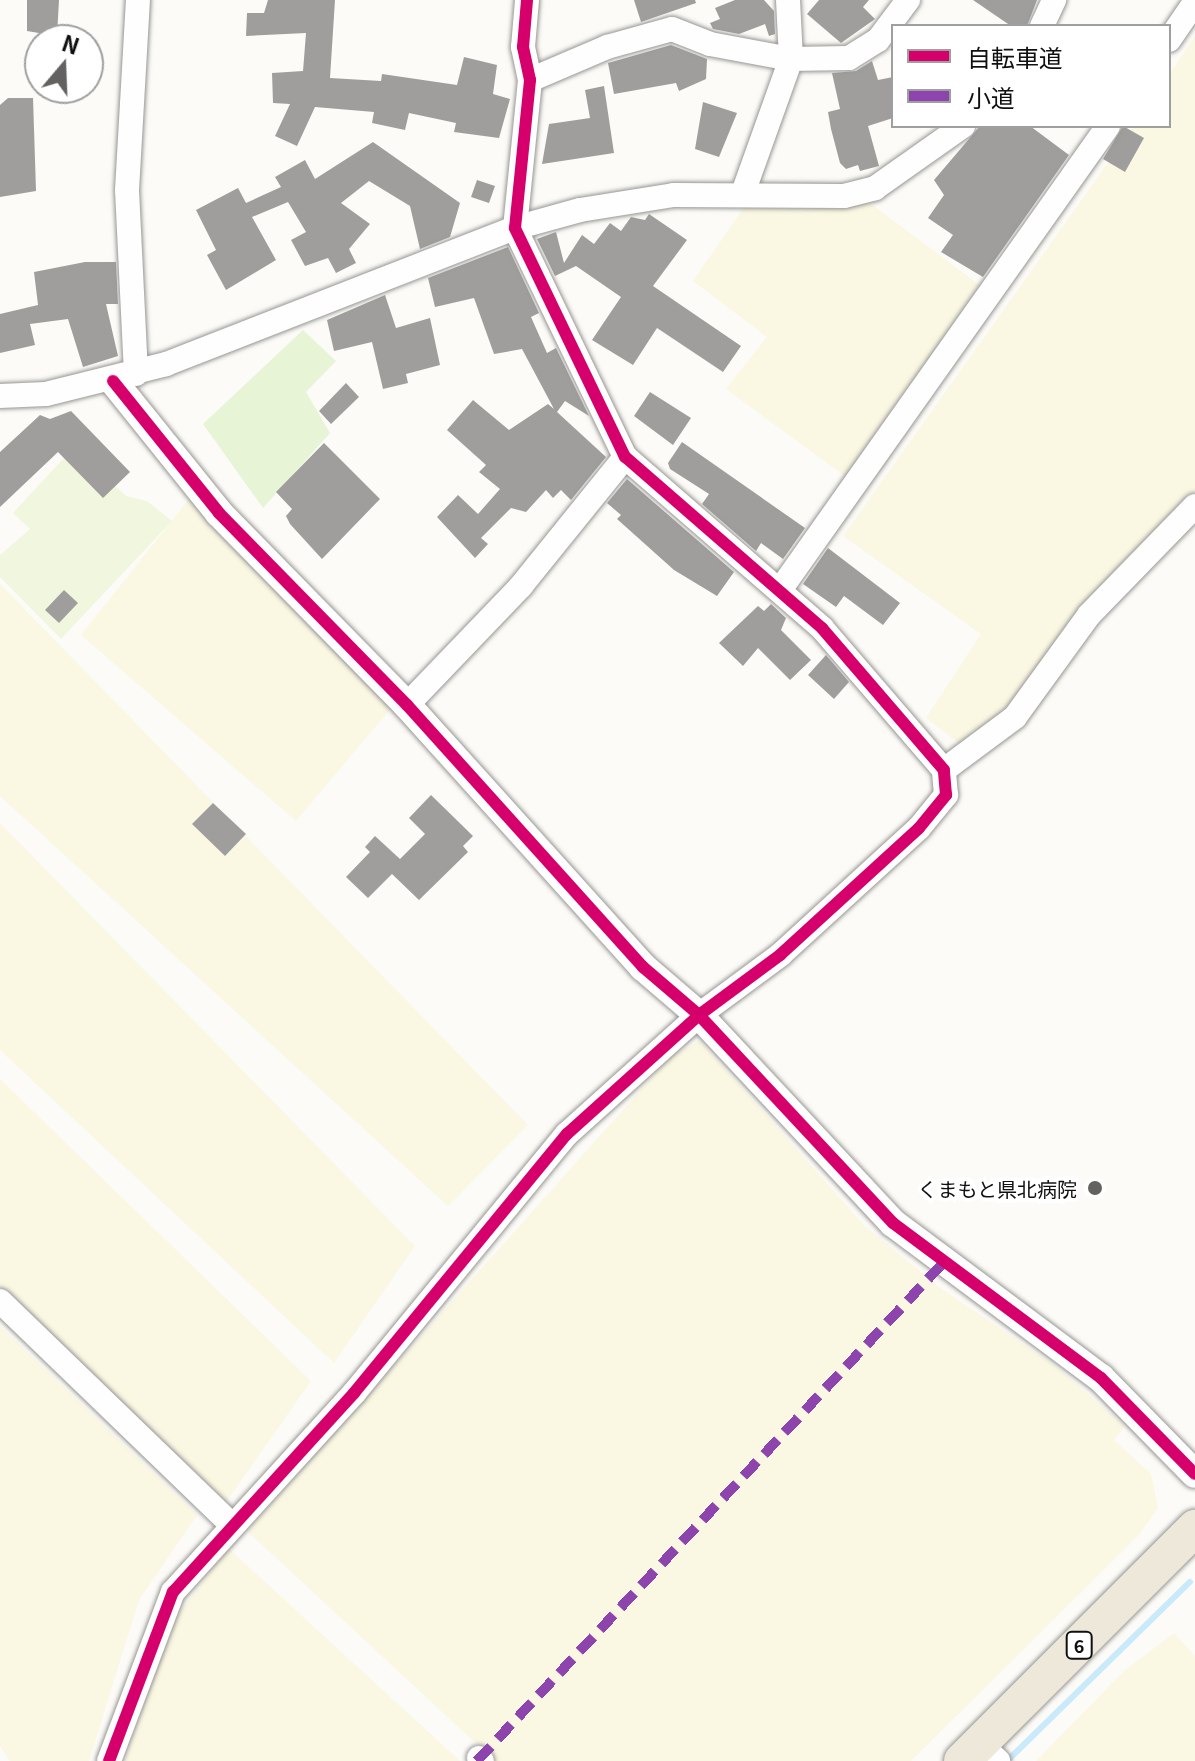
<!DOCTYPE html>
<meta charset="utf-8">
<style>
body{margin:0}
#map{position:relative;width:1195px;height:1761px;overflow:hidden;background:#fcfbf7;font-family:Georgia,"Noto Sans JP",serif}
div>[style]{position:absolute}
.farmland>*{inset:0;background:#faf7e2}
.green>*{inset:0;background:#e7f4d5}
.pitch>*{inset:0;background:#f1f7df}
.stream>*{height:6px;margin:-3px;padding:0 3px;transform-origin:3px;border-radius:3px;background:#c9eafa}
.building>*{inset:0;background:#a09e9c}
.roads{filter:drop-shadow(0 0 2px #969694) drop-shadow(0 0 2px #969694)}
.minor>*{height:24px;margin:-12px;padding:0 12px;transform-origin:12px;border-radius:12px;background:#fffefe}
.tertiary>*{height:28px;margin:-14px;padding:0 14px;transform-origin:14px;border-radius:14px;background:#fffefe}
.primary>*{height:36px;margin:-18px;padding:0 18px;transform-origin:18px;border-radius:18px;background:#eee8da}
.quiet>*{height:10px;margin-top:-5px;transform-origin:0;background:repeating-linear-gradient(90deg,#8e44ad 0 20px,transparent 0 30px)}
.cycleway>*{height:12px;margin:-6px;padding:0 6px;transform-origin:6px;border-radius:6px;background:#d6006c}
.dots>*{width:22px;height:22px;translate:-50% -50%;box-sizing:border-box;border:4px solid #fff;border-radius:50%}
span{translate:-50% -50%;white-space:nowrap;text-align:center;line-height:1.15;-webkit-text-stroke:8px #fff;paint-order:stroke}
.shield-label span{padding:2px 6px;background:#fff;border:2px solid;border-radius:6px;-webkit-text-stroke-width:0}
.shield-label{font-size:18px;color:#101010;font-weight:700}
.poi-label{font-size:20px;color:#101010}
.right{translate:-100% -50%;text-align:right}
.legend{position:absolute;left:891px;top:24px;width:280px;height:104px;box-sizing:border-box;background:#fff;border:2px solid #9f9f9f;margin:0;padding:10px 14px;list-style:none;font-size:24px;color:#101010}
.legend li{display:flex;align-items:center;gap:16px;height:40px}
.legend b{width:40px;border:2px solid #9f9f9f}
.north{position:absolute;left:24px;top:24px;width:80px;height:80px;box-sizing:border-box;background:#fff;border:2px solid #9f9f9f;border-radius:50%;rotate:19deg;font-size:22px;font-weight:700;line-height:32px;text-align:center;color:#101010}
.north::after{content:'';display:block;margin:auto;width:28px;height:36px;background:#636261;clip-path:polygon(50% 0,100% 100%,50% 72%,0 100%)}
</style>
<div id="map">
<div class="farmland">
<i style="clip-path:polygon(1195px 36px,1195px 491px,1081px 610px,1011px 706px,961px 745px,926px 718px,981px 634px,843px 536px,1134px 126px,1169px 126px,1169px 75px)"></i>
<i style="clip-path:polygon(754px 193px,871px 204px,981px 286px,846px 477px,726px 389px,767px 337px,693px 281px)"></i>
<i style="clip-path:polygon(189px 499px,399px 699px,296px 821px,81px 635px)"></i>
<i style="clip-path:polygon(0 584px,528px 1125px,448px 1206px,0 796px)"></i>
<i style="clip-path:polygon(0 823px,415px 1246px,334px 1363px,0 1050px)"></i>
<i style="clip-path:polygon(700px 1041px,864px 1225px,939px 1287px,1054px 1365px,1125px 1426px,1114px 1440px,1151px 1474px,1158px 1508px,1137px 1537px,911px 1761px,495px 1761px,247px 1531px,672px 1055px)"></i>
<i style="clip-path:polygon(0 1079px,311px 1381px,224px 1505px,0 1292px)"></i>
<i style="clip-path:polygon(0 1326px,197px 1515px,139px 1600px,89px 1761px,10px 1761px,0 1746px)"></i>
<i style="clip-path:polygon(228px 1548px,460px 1761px,125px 1761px,171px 1624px)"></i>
<i style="clip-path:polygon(1174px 1633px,1195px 1656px,1195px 1761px,1036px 1761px,1124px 1671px)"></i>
</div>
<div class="green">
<i style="clip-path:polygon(303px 330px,336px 361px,306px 392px,330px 433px,263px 508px,203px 424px)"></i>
</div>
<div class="pitch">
<i style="clip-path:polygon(74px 447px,126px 496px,147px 501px,172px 521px,61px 639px,0 577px,0 555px,30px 529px,13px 513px)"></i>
</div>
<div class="stream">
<i style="left:1007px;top:1761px;width:256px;rotate:-44.4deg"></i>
</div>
<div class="building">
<i style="clip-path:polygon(27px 0,59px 0,57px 36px,27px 31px)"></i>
<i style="clip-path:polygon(268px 0,335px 0,330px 78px,381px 81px,382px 74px,457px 85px,464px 57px,497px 65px,493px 94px,510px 99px,499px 138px,454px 132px,456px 123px,409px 113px,405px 130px,372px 123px,374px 112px,315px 107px,297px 146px,275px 136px,290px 104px,273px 103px,272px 73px,303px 71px,306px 33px,246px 36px,247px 13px,264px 13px)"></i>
<i style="clip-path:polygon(634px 0,695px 0,696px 3px,641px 22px)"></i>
<i style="clip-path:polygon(735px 0,764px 0,774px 11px,775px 34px,769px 36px,765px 24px,739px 34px,713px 29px,710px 23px,720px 19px,715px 8px)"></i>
<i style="clip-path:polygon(819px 0,869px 0,863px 7px,875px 19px,841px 43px,807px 14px)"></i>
<i style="clip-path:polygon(973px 0,1037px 0,1027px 26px,1011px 26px)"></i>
<i style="clip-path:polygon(671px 45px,707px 59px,706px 79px,679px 91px,676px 83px,614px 94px,608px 63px)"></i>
<i style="clip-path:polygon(872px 61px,878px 80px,893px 77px,893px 118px,868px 126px,879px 166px,860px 171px,858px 165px,846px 169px,840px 163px,831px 129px,828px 112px,840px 109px,832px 73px,856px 71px)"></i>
<i style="clip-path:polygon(604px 86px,614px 153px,542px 164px,549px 124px,590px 118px,585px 90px)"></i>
<i style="clip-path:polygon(8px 98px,33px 98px,36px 191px,0 197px,0 105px)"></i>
<i style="clip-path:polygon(703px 102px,737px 113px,719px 157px,695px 149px)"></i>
<i style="clip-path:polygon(980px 126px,1030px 126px,1069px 155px,983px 277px,941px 252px,953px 235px,928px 218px,944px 195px,934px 180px)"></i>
<i style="clip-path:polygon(1123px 126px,1144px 138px,1125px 172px,1103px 159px)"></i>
<i style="clip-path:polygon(373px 142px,460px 203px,450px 237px,420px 249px,410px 206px,369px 181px,341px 203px,370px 224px,349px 249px,356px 263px,336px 273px,328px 258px,305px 266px,291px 240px,306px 232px,288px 202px,252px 217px,276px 260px,226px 290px,207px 255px,216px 250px,196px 210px,238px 188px,246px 203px,281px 187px,275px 177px,305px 160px,315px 179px)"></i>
<i style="clip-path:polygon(477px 180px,495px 186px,489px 203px,471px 197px)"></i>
<i style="clip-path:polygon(649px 214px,687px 240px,653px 286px,741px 346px,723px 372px,657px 328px,633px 365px,592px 340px,621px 297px,576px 266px,555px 276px,537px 239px,556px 232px,564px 263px,582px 235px,594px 244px,610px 223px,621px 231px,631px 217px,645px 220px)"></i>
<i style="clip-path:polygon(508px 247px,539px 313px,531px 317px,547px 353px,556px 348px,589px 416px,565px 401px,557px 412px,606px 457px,571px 500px,561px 490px,553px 498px,546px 490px,526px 512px,511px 508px,481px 538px,488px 544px,475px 558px,437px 517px,458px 495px,478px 514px,500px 489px,479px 472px,486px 465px,447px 430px,473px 400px,509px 430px,548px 404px,554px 409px,522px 349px,494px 354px,474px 298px,435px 307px,428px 278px)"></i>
<i style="clip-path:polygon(85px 262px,116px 262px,118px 304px,106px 304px,118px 356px,83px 367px,68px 319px,30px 324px,35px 345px,0 353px,0 314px,38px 305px,34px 272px)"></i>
<i style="clip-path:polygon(385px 295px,396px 328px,430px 318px,440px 365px,406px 374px,408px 383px,383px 389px,372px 342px,334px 351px,327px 320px)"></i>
<i style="clip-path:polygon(346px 383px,359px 397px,331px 424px,319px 411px)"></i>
<i style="clip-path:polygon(650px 392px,691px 418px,673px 445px,634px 416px)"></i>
<i style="clip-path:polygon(71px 411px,130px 472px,103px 498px,58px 452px,0 507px,0 452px,40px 415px,50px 419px)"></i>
<i style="clip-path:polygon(682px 442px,805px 528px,783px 559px,761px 543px,756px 551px,702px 504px,709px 494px,670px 469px,668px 463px)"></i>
<i style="clip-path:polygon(324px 443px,380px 499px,322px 559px,290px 524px,286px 516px,292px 509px,276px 492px)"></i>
<i style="clip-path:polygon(627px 479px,734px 572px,717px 596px,674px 570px,617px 519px,621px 515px,607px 503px)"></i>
<i style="clip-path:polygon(828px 548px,900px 603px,883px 625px,844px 596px,836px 607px,803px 584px)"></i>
<i style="clip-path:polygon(64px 590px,78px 603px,59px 623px,45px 610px)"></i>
<i style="clip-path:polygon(771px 604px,786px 618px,781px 630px,811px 660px,790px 680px,758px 648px,743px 666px,719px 643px,758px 606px,764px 611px)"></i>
<i style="clip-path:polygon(826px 655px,849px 682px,834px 699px,808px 675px)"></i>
<i style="clip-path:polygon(431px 795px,473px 836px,463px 846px,468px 852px,419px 900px,392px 874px,368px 898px,346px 877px,370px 852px,365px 847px,375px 836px,400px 859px,425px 834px,409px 818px)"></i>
<i style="clip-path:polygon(213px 803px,246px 834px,225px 856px,192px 824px)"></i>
</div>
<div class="roads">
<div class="minor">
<i style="left:1042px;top:26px;width:29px;rotate:-65deg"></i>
<i style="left:1169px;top:40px;width:46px;rotate:-55.6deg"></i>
<i style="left:530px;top:80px;width:84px;rotate:-23.2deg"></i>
<i style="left:607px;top:47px;width:67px;rotate:-15.5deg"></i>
<i style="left:672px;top:29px;width:41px;rotate:21.5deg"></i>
<i style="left:710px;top:44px;width:82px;rotate:10.5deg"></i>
<i style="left:791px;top:59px;width:58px;rotate:-1deg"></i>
<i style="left:849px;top:58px;width:34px;rotate:-32deg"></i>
<i style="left:878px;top:40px;width:50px;rotate:-53.1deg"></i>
<i style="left:743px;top:193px;width:142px;rotate:-70.3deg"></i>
<i style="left:791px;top:59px;width:59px;rotate:-92.9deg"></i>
<i style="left:136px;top:374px;width:184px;rotate:-92.8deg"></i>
<i style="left:127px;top:190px;width:190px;rotate:-86.7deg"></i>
<i style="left:0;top:396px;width:46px;rotate:-2.5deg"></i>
<i style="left:46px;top:394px;width:124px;rotate:-14deg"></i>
<i style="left:166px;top:364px;width:375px;rotate:-21.3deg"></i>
<i style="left:515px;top:228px;width:67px;rotate:-15.5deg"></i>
<i style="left:580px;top:210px;width:95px;rotate:-9.1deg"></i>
<i style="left:674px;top:195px;width:170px;rotate:0.3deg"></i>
<i style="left:844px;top:196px;width:32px;rotate:-14deg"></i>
<i style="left:875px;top:188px;width:108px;rotate:-35.2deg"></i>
<i style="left:780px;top:590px;width:568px;rotate:-54.74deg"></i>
<i style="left:407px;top:705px;width:165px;rotate:-46.2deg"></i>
<i style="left:521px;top:586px;width:166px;rotate:-51.1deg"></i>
<i style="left:944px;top:770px;width:89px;rotate:-36.7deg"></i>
<i style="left:1015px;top:717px;width:126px;rotate:-54deg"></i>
<i style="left:1089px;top:615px;width:152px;rotate:-45.8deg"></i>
<i style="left:0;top:1301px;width:321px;rotate:44deg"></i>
<i style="left:980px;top:1744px;width:25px;rotate:43deg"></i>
<i style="left:479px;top:1758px;width:4px;rotate:45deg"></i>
<i style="left:109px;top:1761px;width:181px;rotate:-69.3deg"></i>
<i style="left:173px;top:1592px;width:269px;rotate:-47.7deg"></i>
<i style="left:354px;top:1393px;width:335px;rotate:-50.6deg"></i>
<i style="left:567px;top:1134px;width:178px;rotate:-42deg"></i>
<i style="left:699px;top:1015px;width:101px;rotate:-36.5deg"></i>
<i style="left:780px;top:955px;width:188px;rotate:-42.4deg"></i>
<i style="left:919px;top:828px;width:43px;rotate:-50.7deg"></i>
<i style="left:946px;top:795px;width:25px;rotate:-95deg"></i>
<i style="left:944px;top:770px;width:187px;rotate:-130.7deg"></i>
<i style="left:822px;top:628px;width:261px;rotate:-139deg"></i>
<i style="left:625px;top:457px;width:254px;rotate:-115.7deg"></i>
<i style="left:515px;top:228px;width:149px;rotate:-84.2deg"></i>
<i style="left:530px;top:80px;width:34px;rotate:-102deg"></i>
<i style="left:523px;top:47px;width:47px;rotate:-85.1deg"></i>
</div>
<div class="tertiary">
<i style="left:113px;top:381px;width:169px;rotate:51.2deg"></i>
<i style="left:219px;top:513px;width:269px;rotate:45.6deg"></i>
<i style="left:407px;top:705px;width:353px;rotate:48deg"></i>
<i style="left:643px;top:967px;width:74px;rotate:40.6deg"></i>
<i style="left:699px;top:1015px;width:284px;rotate:47deg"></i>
<i style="left:893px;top:1223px;width:259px;rotate:36.7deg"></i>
<i style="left:1101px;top:1378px;width:134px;rotate:45.6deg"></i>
</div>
<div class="primary">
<i style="left:962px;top:1761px;width:330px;rotate:-45deg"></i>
</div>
</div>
<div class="quiet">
<i style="left:477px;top:1761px;width:682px;rotate:-46.9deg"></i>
</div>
<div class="cycleway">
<i style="left:113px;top:381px;width:169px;rotate:51.2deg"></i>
<i style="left:219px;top:513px;width:269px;rotate:45.6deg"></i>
<i style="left:407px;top:705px;width:353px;rotate:48deg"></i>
<i style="left:643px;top:967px;width:74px;rotate:40.6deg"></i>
<i style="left:699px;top:1015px;width:284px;rotate:47deg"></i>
<i style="left:893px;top:1223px;width:259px;rotate:36.7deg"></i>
<i style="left:1101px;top:1378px;width:134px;rotate:45.6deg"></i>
<i style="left:109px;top:1761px;width:181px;rotate:-69.3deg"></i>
<i style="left:173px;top:1592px;width:269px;rotate:-47.7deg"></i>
<i style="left:354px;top:1393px;width:335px;rotate:-50.6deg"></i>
<i style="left:567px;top:1134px;width:178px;rotate:-42deg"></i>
<i style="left:699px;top:1015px;width:101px;rotate:-36.5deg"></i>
<i style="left:780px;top:955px;width:188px;rotate:-42.4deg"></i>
<i style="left:919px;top:828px;width:43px;rotate:-50.7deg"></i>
<i style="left:946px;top:795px;width:25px;rotate:-95deg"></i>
<i style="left:944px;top:770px;width:187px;rotate:-130.7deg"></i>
<i style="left:822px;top:628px;width:261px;rotate:-139deg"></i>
<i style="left:625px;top:457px;width:254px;rotate:-115.7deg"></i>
<i style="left:515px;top:228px;width:149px;rotate:-84.2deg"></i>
<i style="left:530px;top:80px;width:34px;rotate:-102deg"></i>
<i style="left:523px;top:47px;width:47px;rotate:-85.1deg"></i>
</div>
<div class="dots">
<i style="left:1095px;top:1188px;background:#636261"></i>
</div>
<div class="shield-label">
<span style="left:1079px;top:1645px">6</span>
</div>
<div class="poi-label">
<span class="right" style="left:1077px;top:1188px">くまもと県北病院</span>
</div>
<ul class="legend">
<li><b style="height:10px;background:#d6006c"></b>自転車道</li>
<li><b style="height:10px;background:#8e44ad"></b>小道</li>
</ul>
<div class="north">N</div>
</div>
